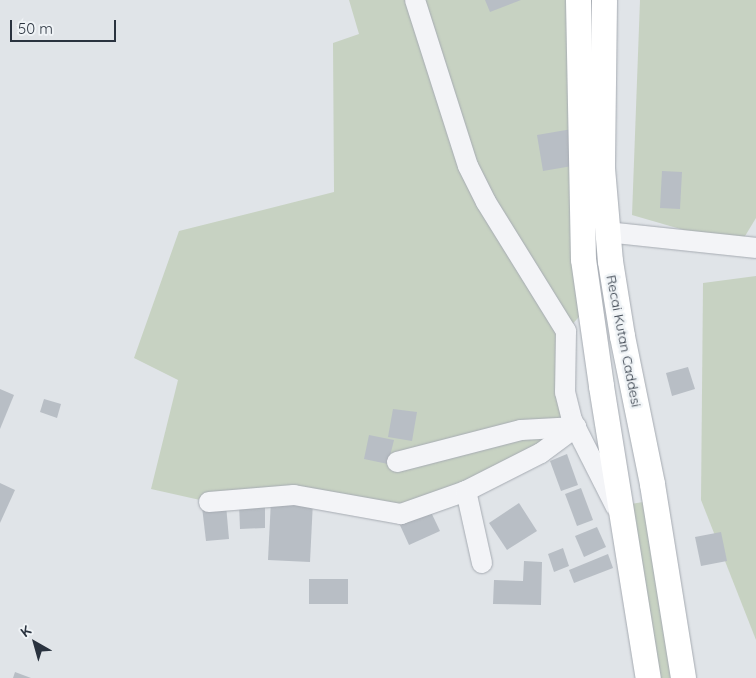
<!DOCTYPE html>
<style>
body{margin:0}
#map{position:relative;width:756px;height:678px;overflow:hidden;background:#e0e4e8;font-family:Quicksand,sans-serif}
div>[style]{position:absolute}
.green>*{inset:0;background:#c7d2c2}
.building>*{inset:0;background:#b8bec5}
.roads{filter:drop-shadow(0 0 1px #a6abb2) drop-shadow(0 0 1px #a6abb2)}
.minor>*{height:20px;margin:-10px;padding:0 10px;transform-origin:10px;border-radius:10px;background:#f3f4f7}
.major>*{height:25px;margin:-12.5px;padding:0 12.5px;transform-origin:12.5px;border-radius:12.5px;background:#fff}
span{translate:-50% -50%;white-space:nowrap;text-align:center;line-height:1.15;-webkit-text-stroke:5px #eff3f6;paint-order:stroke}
.street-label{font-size:14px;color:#2a333f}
.north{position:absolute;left:10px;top:618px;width:50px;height:50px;-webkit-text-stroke:4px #eff3f6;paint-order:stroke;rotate:322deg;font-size:14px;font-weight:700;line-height:20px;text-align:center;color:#2a333f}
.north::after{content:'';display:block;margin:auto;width:18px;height:22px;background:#2a333f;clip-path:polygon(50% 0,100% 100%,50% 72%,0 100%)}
.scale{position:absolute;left:10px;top:20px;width:106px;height:22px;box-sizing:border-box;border:2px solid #2a333f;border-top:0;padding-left:6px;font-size:15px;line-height:18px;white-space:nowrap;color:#2a333f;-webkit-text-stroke:4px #eff3f6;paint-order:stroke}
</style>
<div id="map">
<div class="green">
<i style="clip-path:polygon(349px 0,579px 0,589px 306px,566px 331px,576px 427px,401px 514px,294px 495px,209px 502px,151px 489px,178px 380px,134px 358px,179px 231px,334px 192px,333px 43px,359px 34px)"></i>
<i style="clip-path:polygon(640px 0,756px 0,756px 218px,739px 246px,632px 215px)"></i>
<i style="clip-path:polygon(756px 276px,756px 640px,701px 500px,703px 283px)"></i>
<i style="clip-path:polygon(643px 502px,673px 678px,660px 678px,631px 504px)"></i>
</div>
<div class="building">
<i style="clip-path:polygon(485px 0,521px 0,490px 12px)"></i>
<i style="clip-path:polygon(572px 129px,578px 165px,543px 171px,537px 135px)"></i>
<i style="clip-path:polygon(662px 171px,682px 172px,680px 209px,660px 208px)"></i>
<i style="clip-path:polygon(688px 367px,695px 389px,672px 396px,666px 373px)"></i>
<i style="clip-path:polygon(0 389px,14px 395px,0 429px)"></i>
<i style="clip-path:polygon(44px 399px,61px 404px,57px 418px,40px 412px)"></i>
<i style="clip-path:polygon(393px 409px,417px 412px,412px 441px,388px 437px)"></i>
<i style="clip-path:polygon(369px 435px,394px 440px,388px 464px,364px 459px)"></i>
<i style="clip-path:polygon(567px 454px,578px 485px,561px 491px,550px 461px)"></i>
<i style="clip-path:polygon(0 483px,15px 490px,0 523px)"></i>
<i style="clip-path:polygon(581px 488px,593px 520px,577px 526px,565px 494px)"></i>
<i style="clip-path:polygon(271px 500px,313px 501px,310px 562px,268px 560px)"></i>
<i style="clip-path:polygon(265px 502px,265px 528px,240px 529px,239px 503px)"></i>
<i style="clip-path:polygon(519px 503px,537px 531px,507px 550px,489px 523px)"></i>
<i style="clip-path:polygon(226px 505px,229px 539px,206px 541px,202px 507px)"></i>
<i style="clip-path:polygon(430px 510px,440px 531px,409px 545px,399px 523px)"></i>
<i style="clip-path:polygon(597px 527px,606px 547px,584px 557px,575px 536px)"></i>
<i style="clip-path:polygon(721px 532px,727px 561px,701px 566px,695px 537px)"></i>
<i style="clip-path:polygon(563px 548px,569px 566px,554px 572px,548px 554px)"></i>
<i style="clip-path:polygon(608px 554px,613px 568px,574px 583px,569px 570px)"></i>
<i style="clip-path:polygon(524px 561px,542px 562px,541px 605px,493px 604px,494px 580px,523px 581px)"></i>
<i style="clip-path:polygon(309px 579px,348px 579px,348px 604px,309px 604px)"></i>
<i style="clip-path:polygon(15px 672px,31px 678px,13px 678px)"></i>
</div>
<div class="roads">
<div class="minor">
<i style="left:415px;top:0;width:174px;rotate:72.3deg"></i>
<i style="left:468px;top:166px;width:40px;rotate:63.4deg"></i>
<i style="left:486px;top:202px;width:152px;rotate:58.2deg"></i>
<i style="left:566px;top:331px;width:61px;rotate:90.9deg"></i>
<i style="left:565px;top:392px;width:29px;rotate:76deg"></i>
<i style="left:572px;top:420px;width:97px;rotate:63.2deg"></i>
<i style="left:607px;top:232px;width:150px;rotate:6.1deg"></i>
<i style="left:397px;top:462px;width:128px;rotate:-14.5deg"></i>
<i style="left:521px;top:430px;width:55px;rotate:-3.1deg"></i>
<i style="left:209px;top:502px;width:85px;rotate:-4.7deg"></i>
<i style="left:294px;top:495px;width:109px;rotate:10.1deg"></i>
<i style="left:401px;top:514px;width:69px;rotate:-19.5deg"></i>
<i style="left:482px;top:563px;width:74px;rotate:-102.5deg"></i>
<i style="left:466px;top:491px;width:84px;rotate:-26.9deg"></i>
<i style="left:541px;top:453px;width:44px;rotate:-36.6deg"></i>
</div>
<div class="major">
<i style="left:578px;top:0;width:259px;rotate:88.9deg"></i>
<i style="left:583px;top:259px;width:128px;rotate:81.9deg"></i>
<i style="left:601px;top:386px;width:296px;rotate:80.9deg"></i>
<i style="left:604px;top:0;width:168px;rotate:90.7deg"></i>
<i style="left:602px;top:168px;width:93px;rotate:85.1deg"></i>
<i style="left:610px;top:261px;width:76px;rotate:80.9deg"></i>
<i style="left:622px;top:336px;width:151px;rotate:78.5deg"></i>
<i style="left:652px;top:484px;width:196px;rotate:80.9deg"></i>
</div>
</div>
<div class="street-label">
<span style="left:624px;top:341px;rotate:79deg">Recai Kutan Caddesi</span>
</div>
<div class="north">K</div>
<div class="scale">50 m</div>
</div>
